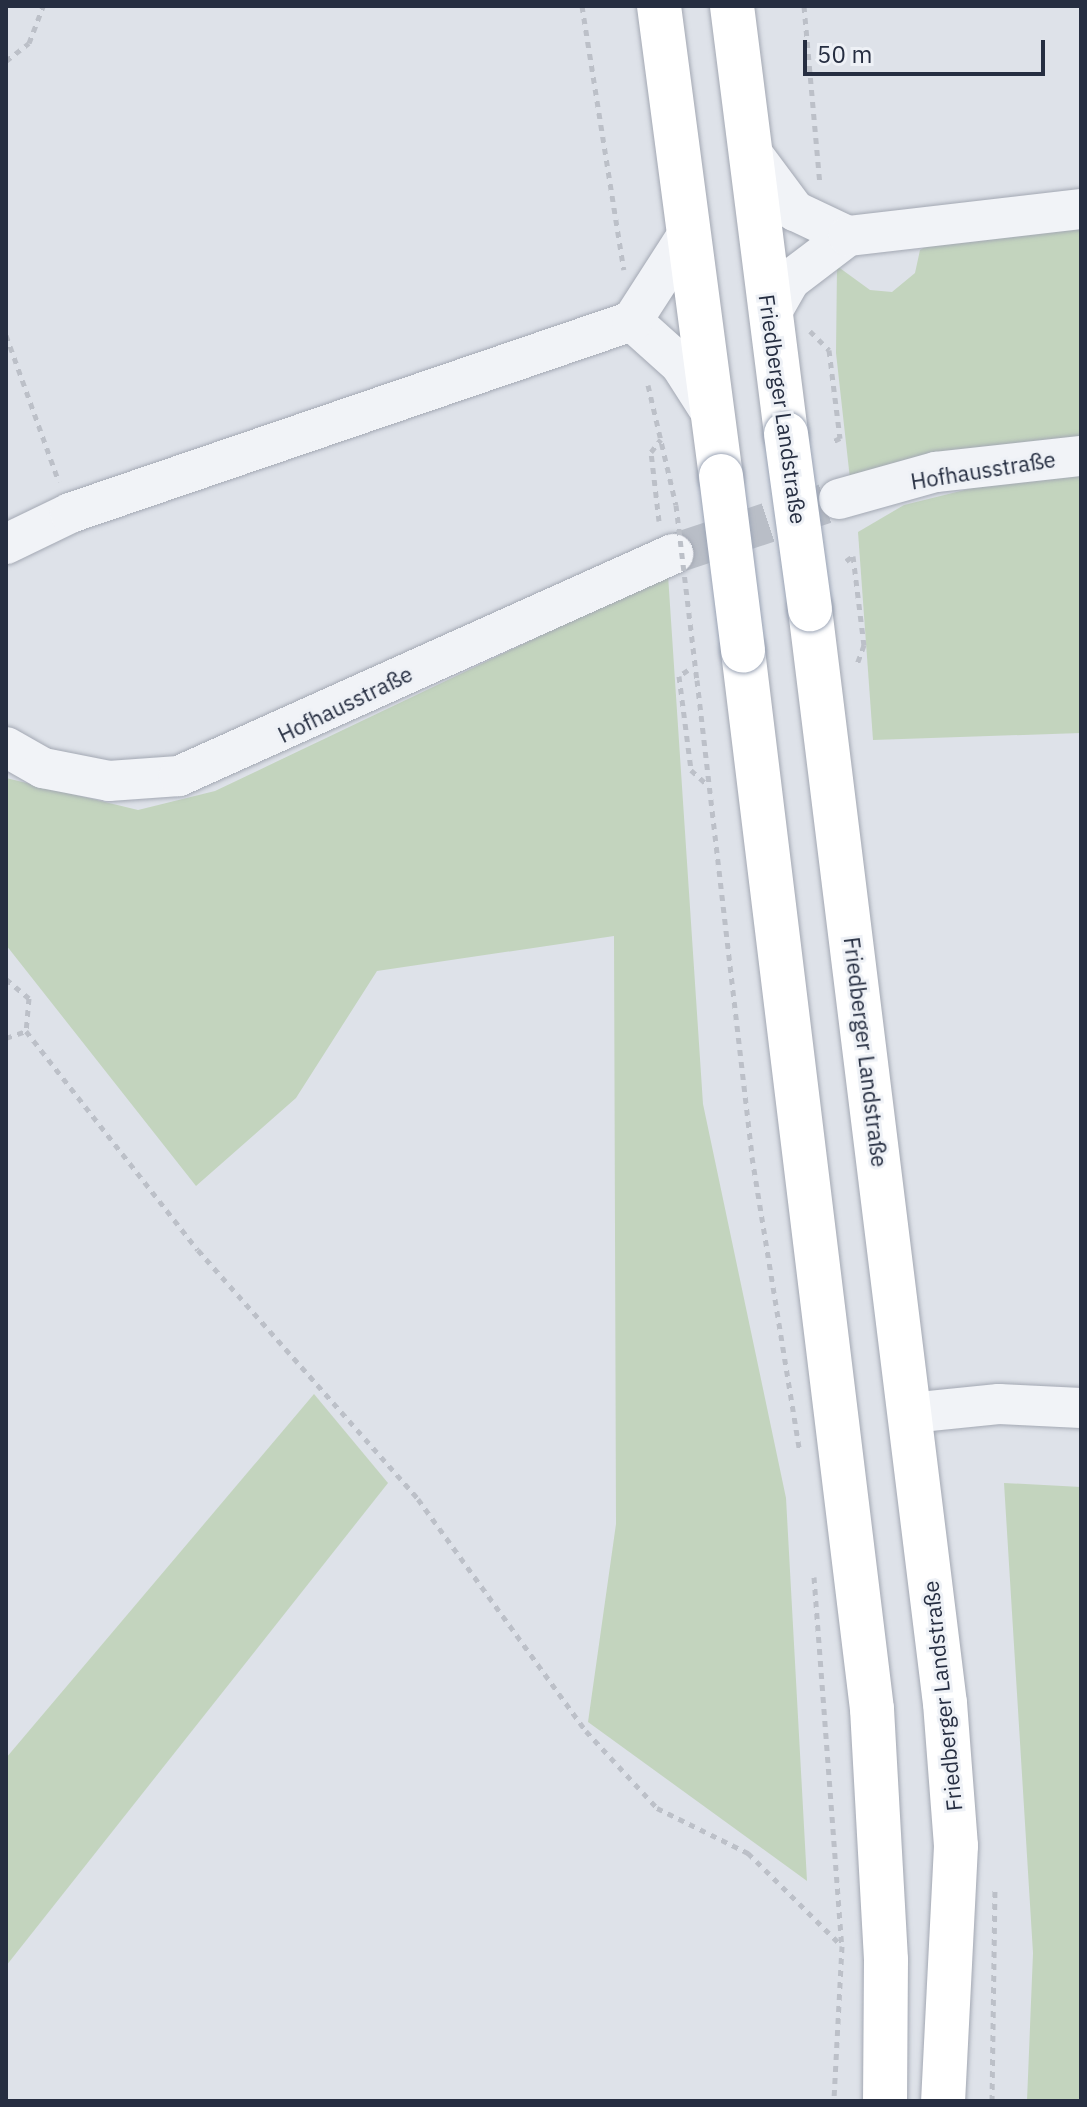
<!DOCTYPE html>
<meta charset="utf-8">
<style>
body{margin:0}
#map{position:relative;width:1087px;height:2107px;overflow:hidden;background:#dee2e9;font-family:"IBM Plex Sans",sans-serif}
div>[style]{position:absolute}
.green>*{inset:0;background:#c3d4be}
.minor-tunnel>*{height:40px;margin-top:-20px;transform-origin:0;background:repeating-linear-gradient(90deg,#b9bec7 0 40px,transparent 0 60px)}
.path>*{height:5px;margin-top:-2.5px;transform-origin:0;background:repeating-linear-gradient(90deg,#bcc0c8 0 6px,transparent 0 12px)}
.roads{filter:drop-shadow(0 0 2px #a3a8b3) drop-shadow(0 0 2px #a3a8b3)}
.minor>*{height:40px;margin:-20px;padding:0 20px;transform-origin:20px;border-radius:20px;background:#f1f3f7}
.major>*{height:44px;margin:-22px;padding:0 22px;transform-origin:22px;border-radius:22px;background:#fff}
.path-bridge>*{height:5px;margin-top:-2.5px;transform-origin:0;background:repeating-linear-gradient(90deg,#bcc0c8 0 6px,transparent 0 12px)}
.bridges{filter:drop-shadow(0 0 2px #9ca5b6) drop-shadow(0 0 2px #9ca5b6)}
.major-bridge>*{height:44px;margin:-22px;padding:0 22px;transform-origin:22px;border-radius:22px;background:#fff}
span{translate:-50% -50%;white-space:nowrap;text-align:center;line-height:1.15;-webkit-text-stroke:6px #eef1f6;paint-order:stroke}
.street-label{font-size:22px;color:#262e41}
.frame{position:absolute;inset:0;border:8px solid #262e41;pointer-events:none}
.scale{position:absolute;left:803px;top:40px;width:242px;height:36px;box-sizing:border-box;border:4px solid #262e41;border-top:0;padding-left:10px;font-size:24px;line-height:28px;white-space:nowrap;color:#262e41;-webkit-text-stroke:6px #eef1f6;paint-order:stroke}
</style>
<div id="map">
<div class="green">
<i style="clip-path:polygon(1081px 226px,1081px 437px,850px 479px,836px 353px,837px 266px,870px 290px,892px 292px,915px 273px,920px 250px,930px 244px)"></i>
<i style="clip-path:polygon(1081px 473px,1081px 733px,873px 740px,858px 532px,904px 505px,1009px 479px)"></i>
<i style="clip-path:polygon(668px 575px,703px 1104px,786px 1498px,807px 1881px,588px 1722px,616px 1524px,614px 936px,377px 971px,296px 1098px,196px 1186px,6px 945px,6px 778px,138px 810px,215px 791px)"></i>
<i style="clip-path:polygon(314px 1394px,388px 1483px,6px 1966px,6px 1758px)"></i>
<i style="clip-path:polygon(1004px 1483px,1081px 1487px,1081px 2101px,1027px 2101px,1033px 1953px)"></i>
</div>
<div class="minor-tunnel">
<i style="left:673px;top:554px;width:175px;rotate:-18.3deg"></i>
</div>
<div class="path">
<i style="left:582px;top:6px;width:267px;rotate:81deg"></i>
<i style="left:804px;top:6px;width:180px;rotate:84.9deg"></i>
<i style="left:6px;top:61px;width:29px;rotate:-38deg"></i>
<i style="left:29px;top:43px;width:40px;rotate:-69deg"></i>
<i style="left:810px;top:331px;width:27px;rotate:45deg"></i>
<i style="left:829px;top:350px;width:89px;rotate:82.9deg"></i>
<i style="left:840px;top:438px;width:9px;rotate:153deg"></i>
<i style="left:6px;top:335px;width:156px;rotate:70.2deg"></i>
<i style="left:648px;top:385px;width:123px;rotate:76.9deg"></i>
<i style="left:659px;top:521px;width:69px;rotate:-96.6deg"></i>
<i style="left:651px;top:452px;width:16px;rotate:-52deg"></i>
<i style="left:846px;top:561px;width:9px;rotate:-36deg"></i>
<i style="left:853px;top:556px;width:90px;rotate:83deg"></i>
<i style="left:864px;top:645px;width:23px;rotate:110deg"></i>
<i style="left:688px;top:670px;width:11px;rotate:146deg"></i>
<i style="left:679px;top:676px;width:95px;rotate:82.7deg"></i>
<i style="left:691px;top:770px;width:24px;rotate:42deg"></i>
<i style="left:697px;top:680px;width:480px;rotate:83.4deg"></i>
<i style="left:752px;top:1157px;width:295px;rotate:80.8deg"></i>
<i style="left:6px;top:979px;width:30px;rotate:40deg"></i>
<i style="left:29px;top:998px;width:33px;rotate:95deg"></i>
<i style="left:26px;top:1031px;width:278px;rotate:51.9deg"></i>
<i style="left:198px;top:1250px;width:332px;rotate:48.5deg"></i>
<i style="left:418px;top:1499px;width:286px;rotate:54.1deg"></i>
<i style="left:586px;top:1731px;width:105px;rotate:47.3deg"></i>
<i style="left:657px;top:1808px;width:102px;rotate:26.3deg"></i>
<i style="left:748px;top:1853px;width:131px;rotate:44.7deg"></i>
<i style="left:6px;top:1038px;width:21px;rotate:-19deg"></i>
<i style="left:814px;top:1577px;width:370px;rotate:85.7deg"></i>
<i style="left:842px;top:1946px;width:155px;rotate:93deg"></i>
<i style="left:992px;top:2101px;width:215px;rotate:-89.2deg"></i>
</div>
<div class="roads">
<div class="minor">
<i style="left:751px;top:152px;width:74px;rotate:53.3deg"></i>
<i style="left:795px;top:211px;width:59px;rotate:25.3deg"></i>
<i style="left:770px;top:315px;width:40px;rotate:-60.3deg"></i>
<i style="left:790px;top:280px;width:73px;rotate:-37.2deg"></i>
<i style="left:848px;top:236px;width:235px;rotate:-6.6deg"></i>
<i style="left:632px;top:321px;width:64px;rotate:41.9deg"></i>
<i style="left:680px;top:364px;width:59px;rotate:57.4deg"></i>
<i style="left:839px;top:499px;width:101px;rotate:-15.6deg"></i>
<i style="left:936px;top:472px;width:146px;rotate:-6.3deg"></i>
<i style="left:6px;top:544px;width:71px;rotate:-25.8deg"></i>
<i style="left:70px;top:513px;width:594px;rotate:-18.86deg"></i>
<i style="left:632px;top:321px;width:103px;rotate:-57.2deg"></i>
<i style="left:6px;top:747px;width:43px;rotate:29.6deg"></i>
<i style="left:43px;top:768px;width:67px;rotate:11.1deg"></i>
<i style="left:109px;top:781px;width:70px;rotate:-4.1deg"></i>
<i style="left:179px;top:776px;width:542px;rotate:-24.2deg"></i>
<i style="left:910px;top:1413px;width:89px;rotate:-5.8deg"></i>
<i style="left:999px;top:1404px;width:82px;rotate:2.8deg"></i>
</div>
<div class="major">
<i style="left:659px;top:6px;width:474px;rotate:82.5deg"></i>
<i style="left:732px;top:6px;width:431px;rotate:82.8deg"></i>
<i style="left:810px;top:609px;width:1102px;rotate:82.97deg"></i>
<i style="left:945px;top:1703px;width:143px;rotate:85.6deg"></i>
<i style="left:956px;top:1846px;width:255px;rotate:92.9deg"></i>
<i style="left:743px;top:651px;width:1066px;rotate:83.05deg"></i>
<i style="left:872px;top:1709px;width:251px;rotate:86.8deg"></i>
<i style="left:886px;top:1960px;width:141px;rotate:90.4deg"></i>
</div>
</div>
<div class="path-bridge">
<i style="left:676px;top:505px;width:176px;rotate:83.2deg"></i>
</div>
<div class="bridges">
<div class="major-bridge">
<i style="left:786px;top:434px;width:177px;rotate:82.2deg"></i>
<i style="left:721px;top:476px;width:176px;rotate:82.8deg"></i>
</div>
</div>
<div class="street-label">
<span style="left:783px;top:409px;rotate:82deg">Friedberger Landstraße</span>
<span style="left:983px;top:470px;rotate:-9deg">Hofhausstraße</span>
<span style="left:345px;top:704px;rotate:-26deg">Hofhausstraße</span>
<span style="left:866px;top:1052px;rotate:83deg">Friedberger Landstraße</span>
<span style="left:942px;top:1696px;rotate:-96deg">Friedberger Landstraße</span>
</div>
<div class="frame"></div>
<div class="scale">50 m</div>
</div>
